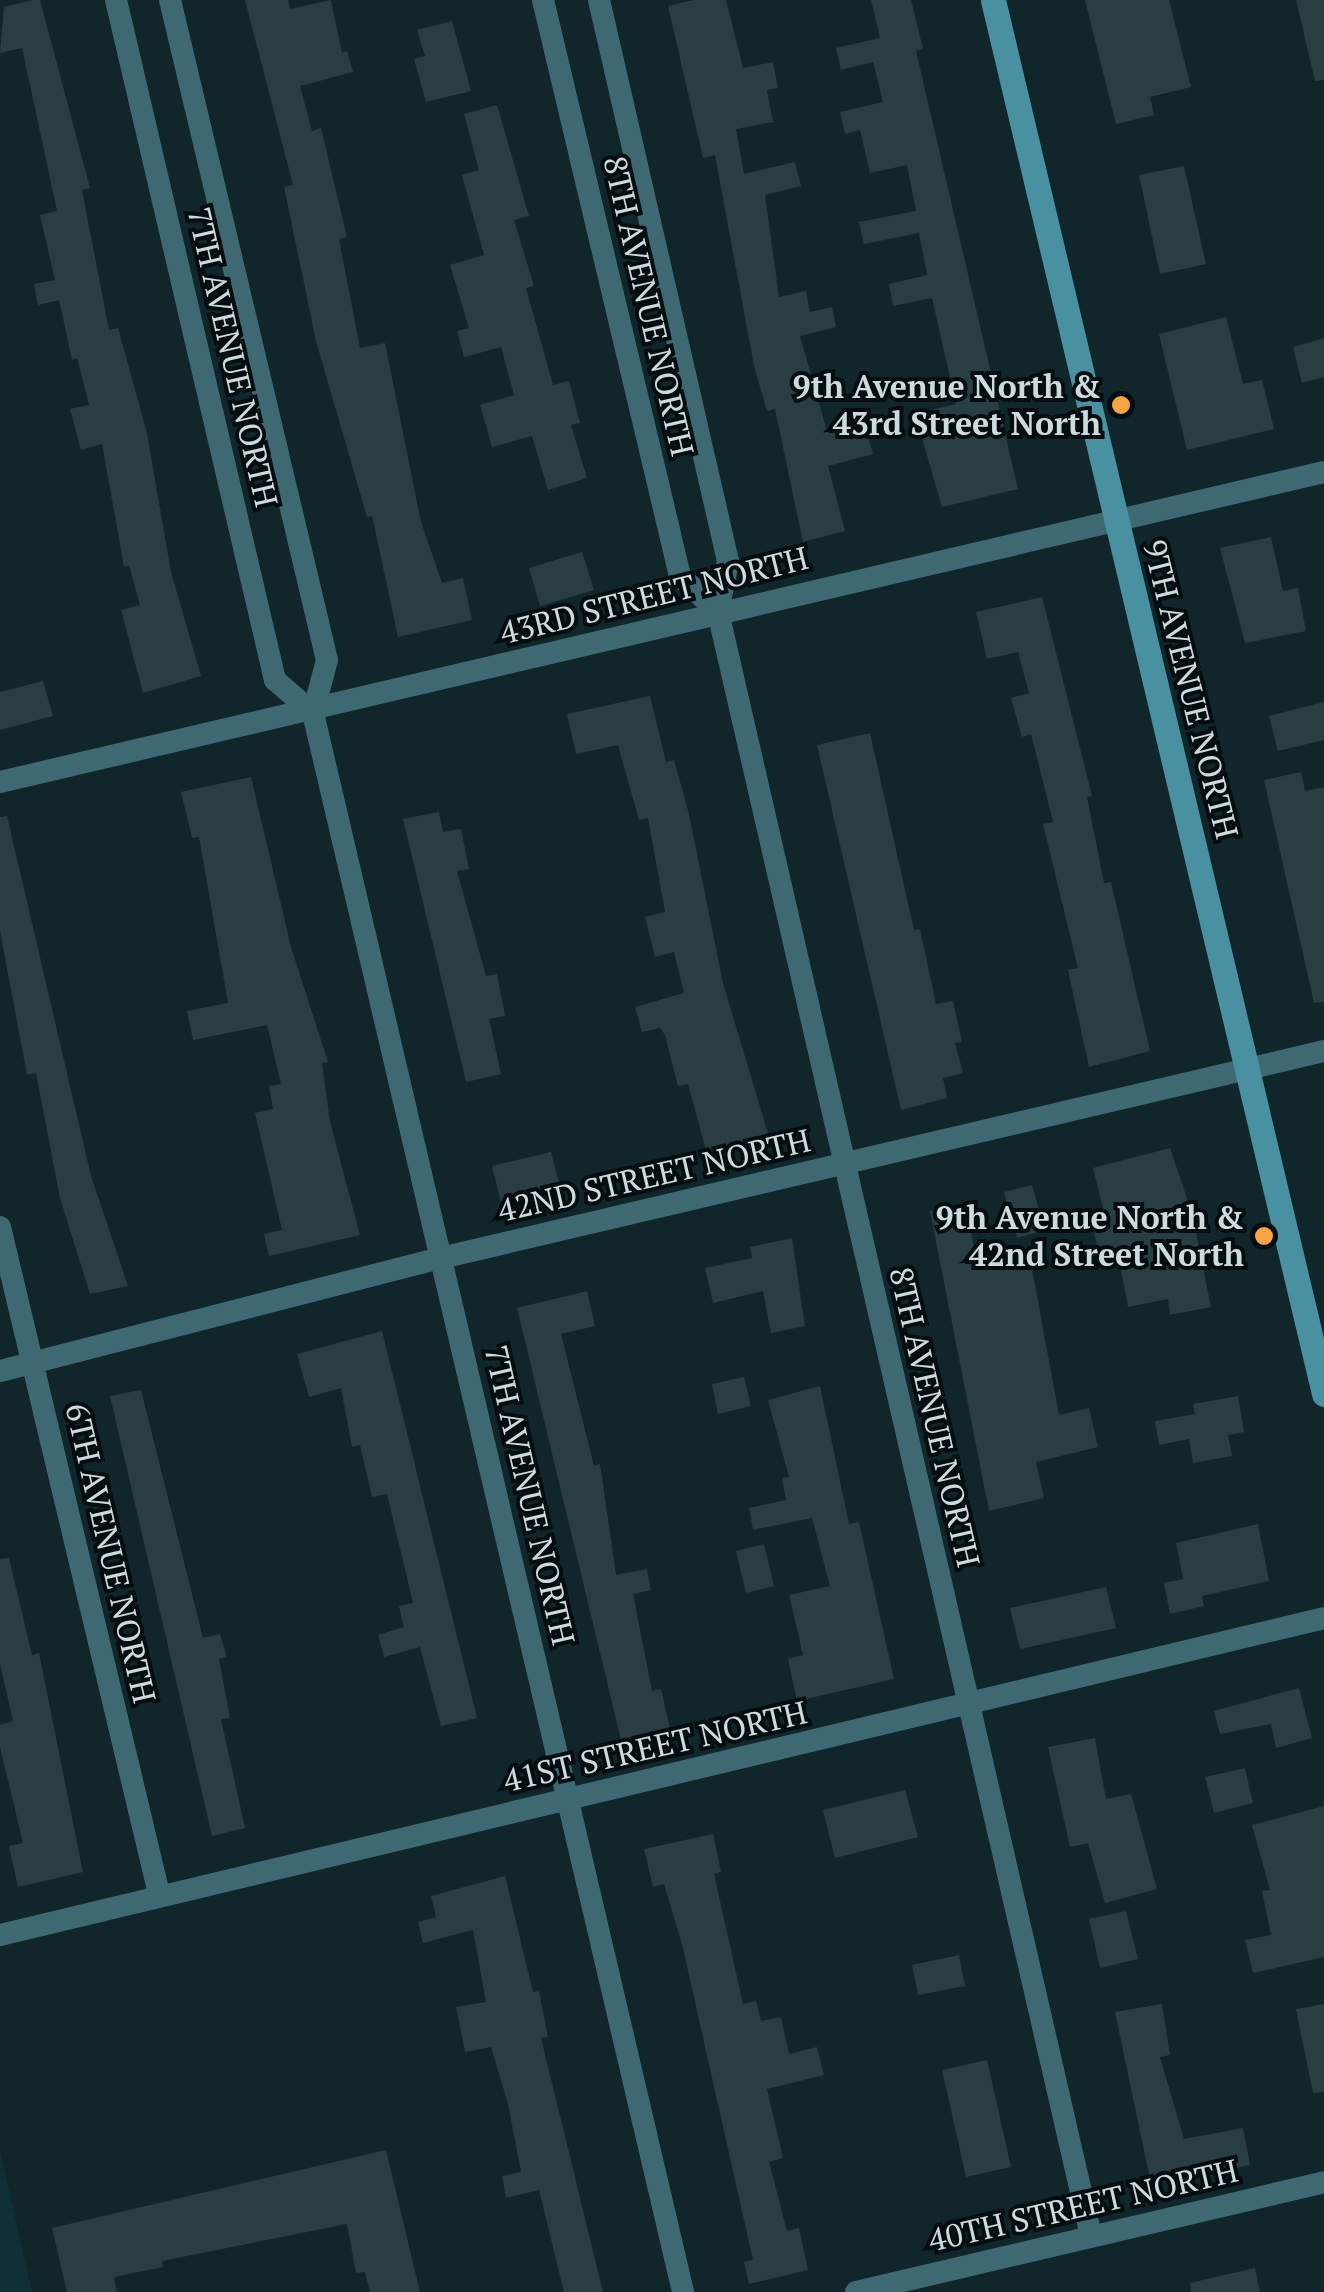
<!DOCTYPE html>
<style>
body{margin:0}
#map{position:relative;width:1324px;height:2292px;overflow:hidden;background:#11262b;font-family:"PT Serif",serif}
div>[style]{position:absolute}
.built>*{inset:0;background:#113036}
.building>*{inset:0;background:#293e43}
.street>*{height:22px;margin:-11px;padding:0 11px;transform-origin:11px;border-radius:11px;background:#3e6973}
.secondary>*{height:25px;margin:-12.5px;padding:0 12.5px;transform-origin:12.5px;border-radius:12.5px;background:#4991a1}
.dots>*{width:28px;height:28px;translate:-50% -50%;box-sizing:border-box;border:5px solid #050d10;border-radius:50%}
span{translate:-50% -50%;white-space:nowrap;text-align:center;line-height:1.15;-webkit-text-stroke:8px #050d10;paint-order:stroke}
.street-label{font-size:32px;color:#cedbde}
.poi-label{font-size:32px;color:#cedbde;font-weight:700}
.right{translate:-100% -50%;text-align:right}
</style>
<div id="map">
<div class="built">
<i style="clip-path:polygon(0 2151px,32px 2292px,0 2292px)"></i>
</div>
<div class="building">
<i style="clip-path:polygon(33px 0,40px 0,90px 188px,82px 190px,109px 330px,118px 328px,147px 433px,171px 572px,201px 676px,143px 693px,121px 610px,140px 605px,129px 565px,124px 567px,102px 444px,81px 450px,70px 409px,89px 405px,77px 358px,72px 360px,59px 300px,38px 305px,34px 284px,55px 280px,40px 215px,57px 211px,22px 48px,0 53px,4px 7px)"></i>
<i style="clip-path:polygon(245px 0,288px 0,290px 9px,331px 0,342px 53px,347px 51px,353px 72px,300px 86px,312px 131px,321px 128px,347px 237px,339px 239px,360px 348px,385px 343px,421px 522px,442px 583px,463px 578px,472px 620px,398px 637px,372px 516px,367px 517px,316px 341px,284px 187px,293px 185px)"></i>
<i style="clip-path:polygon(694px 0,726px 0,743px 68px,773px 62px,778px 88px,767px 90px,773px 122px,736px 129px,744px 174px,795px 162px,801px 186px,765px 195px,779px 297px,806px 291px,810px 312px,832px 307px,836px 327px,800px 336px,827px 431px,864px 421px,873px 454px,828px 466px,845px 531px,803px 542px,775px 409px,767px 411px,754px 366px,715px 155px,703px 158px,668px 6px)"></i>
<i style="clip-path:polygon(871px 0,911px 0,923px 49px,916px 51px,1018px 489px,942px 507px,915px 414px,956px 404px,932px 298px,893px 306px,889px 284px,927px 275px,919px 233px,864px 244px,859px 222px,916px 211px,907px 165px,870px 173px,860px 130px,845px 134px,840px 112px,883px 102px,873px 62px,841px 70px,836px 48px,880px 38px)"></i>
<i style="clip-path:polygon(1085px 0,1169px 0,1191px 87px,1150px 97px,1154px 115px,1116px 124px)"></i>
<i style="clip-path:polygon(1296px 0,1324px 0,1324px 80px,1315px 81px)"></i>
<i style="clip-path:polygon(452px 21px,471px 91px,426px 102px,414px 59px,425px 56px,417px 30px)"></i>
<i style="clip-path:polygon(497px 105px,529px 216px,514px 220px,534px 286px,526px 288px,553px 385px,569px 381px,580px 423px,571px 425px,587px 478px,548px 490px,532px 436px,492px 447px,480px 405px,514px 395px,501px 347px,464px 357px,457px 331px,469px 328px,450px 265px,484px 255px,462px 175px,479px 170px,464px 114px)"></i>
<i style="clip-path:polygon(1184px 166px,1206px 264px,1160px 274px,1139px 175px)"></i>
<i style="clip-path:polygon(1226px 317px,1243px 384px,1262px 380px,1274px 429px,1187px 450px,1159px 334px)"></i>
<i style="clip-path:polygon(1324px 338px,1324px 377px,1302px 383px,1293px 347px)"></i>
<i style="clip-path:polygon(1271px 537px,1283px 591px,1298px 588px,1306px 631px,1245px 643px,1220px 548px)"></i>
<i style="clip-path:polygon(582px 552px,594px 590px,540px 606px,529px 568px)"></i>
<i style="clip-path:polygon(1042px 597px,1092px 796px,1087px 797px,1104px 883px,1111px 882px,1150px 1051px,1089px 1067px,1068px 970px,1078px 968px,1043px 824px,1053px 822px,1031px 734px,1022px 737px,1011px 698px,1029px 693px,1018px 652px,987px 659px,976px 612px)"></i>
<i style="clip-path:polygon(43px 681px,53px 716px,0 730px,0 692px)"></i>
<i style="clip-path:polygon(650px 696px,666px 762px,674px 760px,689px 814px,723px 983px,769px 1137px,707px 1154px,688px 1084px,678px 1086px,665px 1035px,660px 1028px,642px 1032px,635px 1007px,684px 993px,674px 952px,655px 957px,645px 917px,665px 912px,648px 818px,639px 820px,618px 745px,576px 754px,567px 714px)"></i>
<i style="clip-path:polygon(1324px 702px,1324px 740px,1278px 751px,1269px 716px)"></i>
<i style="clip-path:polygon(870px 733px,914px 930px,920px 929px,936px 1004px,953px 1001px,962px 1042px,955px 1043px,963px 1073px,943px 1078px,947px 1098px,901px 1110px,817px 745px)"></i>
<i style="clip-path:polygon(1301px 772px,1305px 791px,1324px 787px,1324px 1002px,1314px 1003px,1264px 780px)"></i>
<i style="clip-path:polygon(251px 777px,291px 947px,328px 1062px,322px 1063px,330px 1122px,360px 1235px,269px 1256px,264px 1234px,282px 1230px,255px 1113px,273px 1109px,269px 1086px,281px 1084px,267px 1025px,193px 1040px,187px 1011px,228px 1003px,199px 837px,192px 838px,181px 792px)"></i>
<i style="clip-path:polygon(439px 812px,443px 832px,461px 829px,469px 869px,457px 871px,486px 976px,497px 974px,505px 1016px,489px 1019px,501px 1074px,466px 1082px,403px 819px)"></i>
<i style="clip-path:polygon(7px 816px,91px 1176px,128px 1286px,90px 1294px,60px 1198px,36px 1073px,27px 1075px,0 931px,0 817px)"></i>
<i style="clip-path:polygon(1170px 1148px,1192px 1213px,1211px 1307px,1170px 1315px,1168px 1299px,1128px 1307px,1118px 1254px,1100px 1258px,1092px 1224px,1106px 1220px,1093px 1168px)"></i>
<i style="clip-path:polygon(551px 1152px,560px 1187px,501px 1202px,492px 1166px)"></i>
<i style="clip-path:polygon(1032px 1185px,1045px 1230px,1017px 1238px,1004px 1192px)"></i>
<i style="clip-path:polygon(966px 1204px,976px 1259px,1028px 1247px,1059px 1415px,1089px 1408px,1098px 1447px,1036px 1462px,1044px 1498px,989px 1511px,930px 1211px)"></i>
<i style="clip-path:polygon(792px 1238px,805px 1326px,771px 1333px,763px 1291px,713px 1303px,705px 1268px,752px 1258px,750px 1247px)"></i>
<i style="clip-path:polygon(587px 1291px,595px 1326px,561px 1334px,594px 1466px,600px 1464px,616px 1575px,647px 1569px,651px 1590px,633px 1594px,652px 1691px,661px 1689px,671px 1732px,622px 1744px,517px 1308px)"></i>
<i style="clip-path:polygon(382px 1331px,477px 1718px,441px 1726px,420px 1647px,384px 1657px,378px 1635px,404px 1627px,399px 1606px,413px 1603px,387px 1494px,372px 1497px,360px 1445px,352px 1447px,341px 1388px,309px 1397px,297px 1354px)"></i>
<i style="clip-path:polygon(744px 1377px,751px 1406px,718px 1414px,712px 1384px)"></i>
<i style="clip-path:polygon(820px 1386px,849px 1524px,859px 1522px,894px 1679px,797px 1701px,788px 1659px,803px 1655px,789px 1595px,830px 1586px,812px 1518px,753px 1530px,749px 1508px,786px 1500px,782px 1478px,789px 1477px,768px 1400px)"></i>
<i style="clip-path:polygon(141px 1390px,203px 1638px,220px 1634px,227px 1657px,219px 1659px,230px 1718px,221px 1719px,245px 1828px,212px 1836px,110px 1396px)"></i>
<i style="clip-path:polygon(1238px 1396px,1244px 1432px,1228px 1435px,1232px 1456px,1193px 1463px,1189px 1439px,1159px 1445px,1155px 1421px,1195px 1414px,1193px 1404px)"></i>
<i style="clip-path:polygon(1258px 1524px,1269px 1581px,1202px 1596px,1204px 1606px,1170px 1614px,1164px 1583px,1183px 1579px,1176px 1543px)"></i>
<i style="clip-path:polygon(764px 1544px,774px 1586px,746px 1593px,736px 1551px)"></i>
<i style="clip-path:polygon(9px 1558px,32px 1655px,39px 1653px,83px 1872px,18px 1887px,9px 1846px,23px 1843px,0 1747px,0 1725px,13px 1721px,0 1664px,0 1559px)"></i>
<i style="clip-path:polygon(1106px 1587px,1116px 1628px,1020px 1649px,1010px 1608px)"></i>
<i style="clip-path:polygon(1299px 1688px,1312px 1738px,1276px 1748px,1271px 1724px,1220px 1734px,1214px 1711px)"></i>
<i style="clip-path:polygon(1095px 1738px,1106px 1799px,1131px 1794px,1157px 1889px,1105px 1903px,1088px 1843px,1070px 1847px,1048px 1747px)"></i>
<i style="clip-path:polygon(1245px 1768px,1253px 1803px,1214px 1813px,1205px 1777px)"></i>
<i style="clip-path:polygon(905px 1790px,918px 1837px,835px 1858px,823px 1810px)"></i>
<i style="clip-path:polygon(1324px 1806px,1324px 1957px,1253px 1973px,1245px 1940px,1271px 1935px,1262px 1891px,1270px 1890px,1252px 1825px)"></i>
<i style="clip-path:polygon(713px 1834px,721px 1872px,714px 1874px,743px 2004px,756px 2001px,761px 2021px,781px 2017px,789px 2054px,817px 2047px,824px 2075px,767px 2089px,783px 2158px,769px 2162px,787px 2231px,799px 2228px,808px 2270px,749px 2284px,744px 2262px,753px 2260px,682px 1944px,664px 1884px,653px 1887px,644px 1849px)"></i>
<i style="clip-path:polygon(505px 1876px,533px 1992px,539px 1991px,548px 2037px,541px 2038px,603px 2292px,564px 2292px,539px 2190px,506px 2198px,502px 2176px,521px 2172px,508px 2104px,491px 2047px,465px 2052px,456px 2007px,486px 2002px,473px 1930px,423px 1943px,418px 1922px,436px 1917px,431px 1896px)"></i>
<i style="clip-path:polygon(1126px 1911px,1138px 1959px,1100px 1968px,1089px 1919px)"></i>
<i style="clip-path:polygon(959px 1955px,965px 1986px,918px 1995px,912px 1965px)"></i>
<i style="clip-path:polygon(1162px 2004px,1170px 2055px,1160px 2057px,1184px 2139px,1243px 2128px,1250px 2165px,1151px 2184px,1115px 2012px)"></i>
<i style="clip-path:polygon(1324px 2004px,1324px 2092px,1313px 2093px,1296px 2009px)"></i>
<i style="clip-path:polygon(987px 2060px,1011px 2167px,966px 2177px,942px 2070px)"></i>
<i style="clip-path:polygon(386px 2150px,420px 2292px,370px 2292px,365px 2272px,356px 2273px,347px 2224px,162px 2261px,163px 2267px,114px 2277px,117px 2292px,67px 2292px,52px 2228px)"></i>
<i style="clip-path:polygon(1255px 2268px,1260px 2292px,1191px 2292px,1190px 2283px)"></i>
</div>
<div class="street">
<i style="left:116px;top:0;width:698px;rotate:76.84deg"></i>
<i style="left:275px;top:680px;width:50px;rotate:41deg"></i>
<i style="left:170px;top:0;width:678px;rotate:76.62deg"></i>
<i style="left:327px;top:660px;width:55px;rotate:104.8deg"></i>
<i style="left:313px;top:713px;width:1622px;rotate:76.81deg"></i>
<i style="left:543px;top:0;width:592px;rotate:76.62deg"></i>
<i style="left:680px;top:576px;width:52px;rotate:43.5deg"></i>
<i style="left:599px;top:0;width:576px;rotate:77.05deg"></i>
<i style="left:728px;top:561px;width:52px;rotate:101.1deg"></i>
<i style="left:718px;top:612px;width:1666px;rotate:77.06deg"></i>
<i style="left:0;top:782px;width:1360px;rotate:-13.18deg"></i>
<i style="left:0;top:1227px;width:686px;rotate:76.59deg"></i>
<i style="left:0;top:1371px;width:455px;rotate:-14.4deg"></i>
<i style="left:441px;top:1258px;width:907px;rotate:-13.19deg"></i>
<i style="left:0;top:1935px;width:1361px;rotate:-13.46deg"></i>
<i style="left:856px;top:2292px;width:481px;rotate:-13.2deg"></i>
</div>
<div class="secondary">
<i style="left:993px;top:0;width:1433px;rotate:76.64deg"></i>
</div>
<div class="dots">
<i style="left:1121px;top:405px;background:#f4a443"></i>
<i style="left:1264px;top:1236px;background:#f4a443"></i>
</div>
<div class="street-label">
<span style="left:649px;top:306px;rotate:77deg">8TH AVENUE NORTH</span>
<span style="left:233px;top:357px;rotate:77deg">7TH AVENUE NORTH</span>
<span style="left:654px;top:595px;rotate:-14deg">43RD STREET NORTH</span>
<span style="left:1191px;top:689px;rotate:76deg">9TH AVENUE NORTH</span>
<span style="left:654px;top:1175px;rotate:-13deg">42ND STREET NORTH</span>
<span style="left:935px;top:1417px;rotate:77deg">8TH AVENUE NORTH</span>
<span style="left:530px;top:1495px;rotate:77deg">7TH AVENUE NORTH</span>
<span style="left:111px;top:1553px;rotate:77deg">6TH AVENUE NORTH</span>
<span style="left:655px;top:1746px;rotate:-13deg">41ST STREET NORTH</span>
<span style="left:1083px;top:2205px;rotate:-13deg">40TH STREET NORTH</span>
</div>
<div class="poi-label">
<span class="right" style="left:1101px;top:405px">9th Avenue North &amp;<br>43rd Street North</span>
<span class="right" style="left:1244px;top:1236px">9th Avenue North &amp;<br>42nd Street North</span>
</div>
</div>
